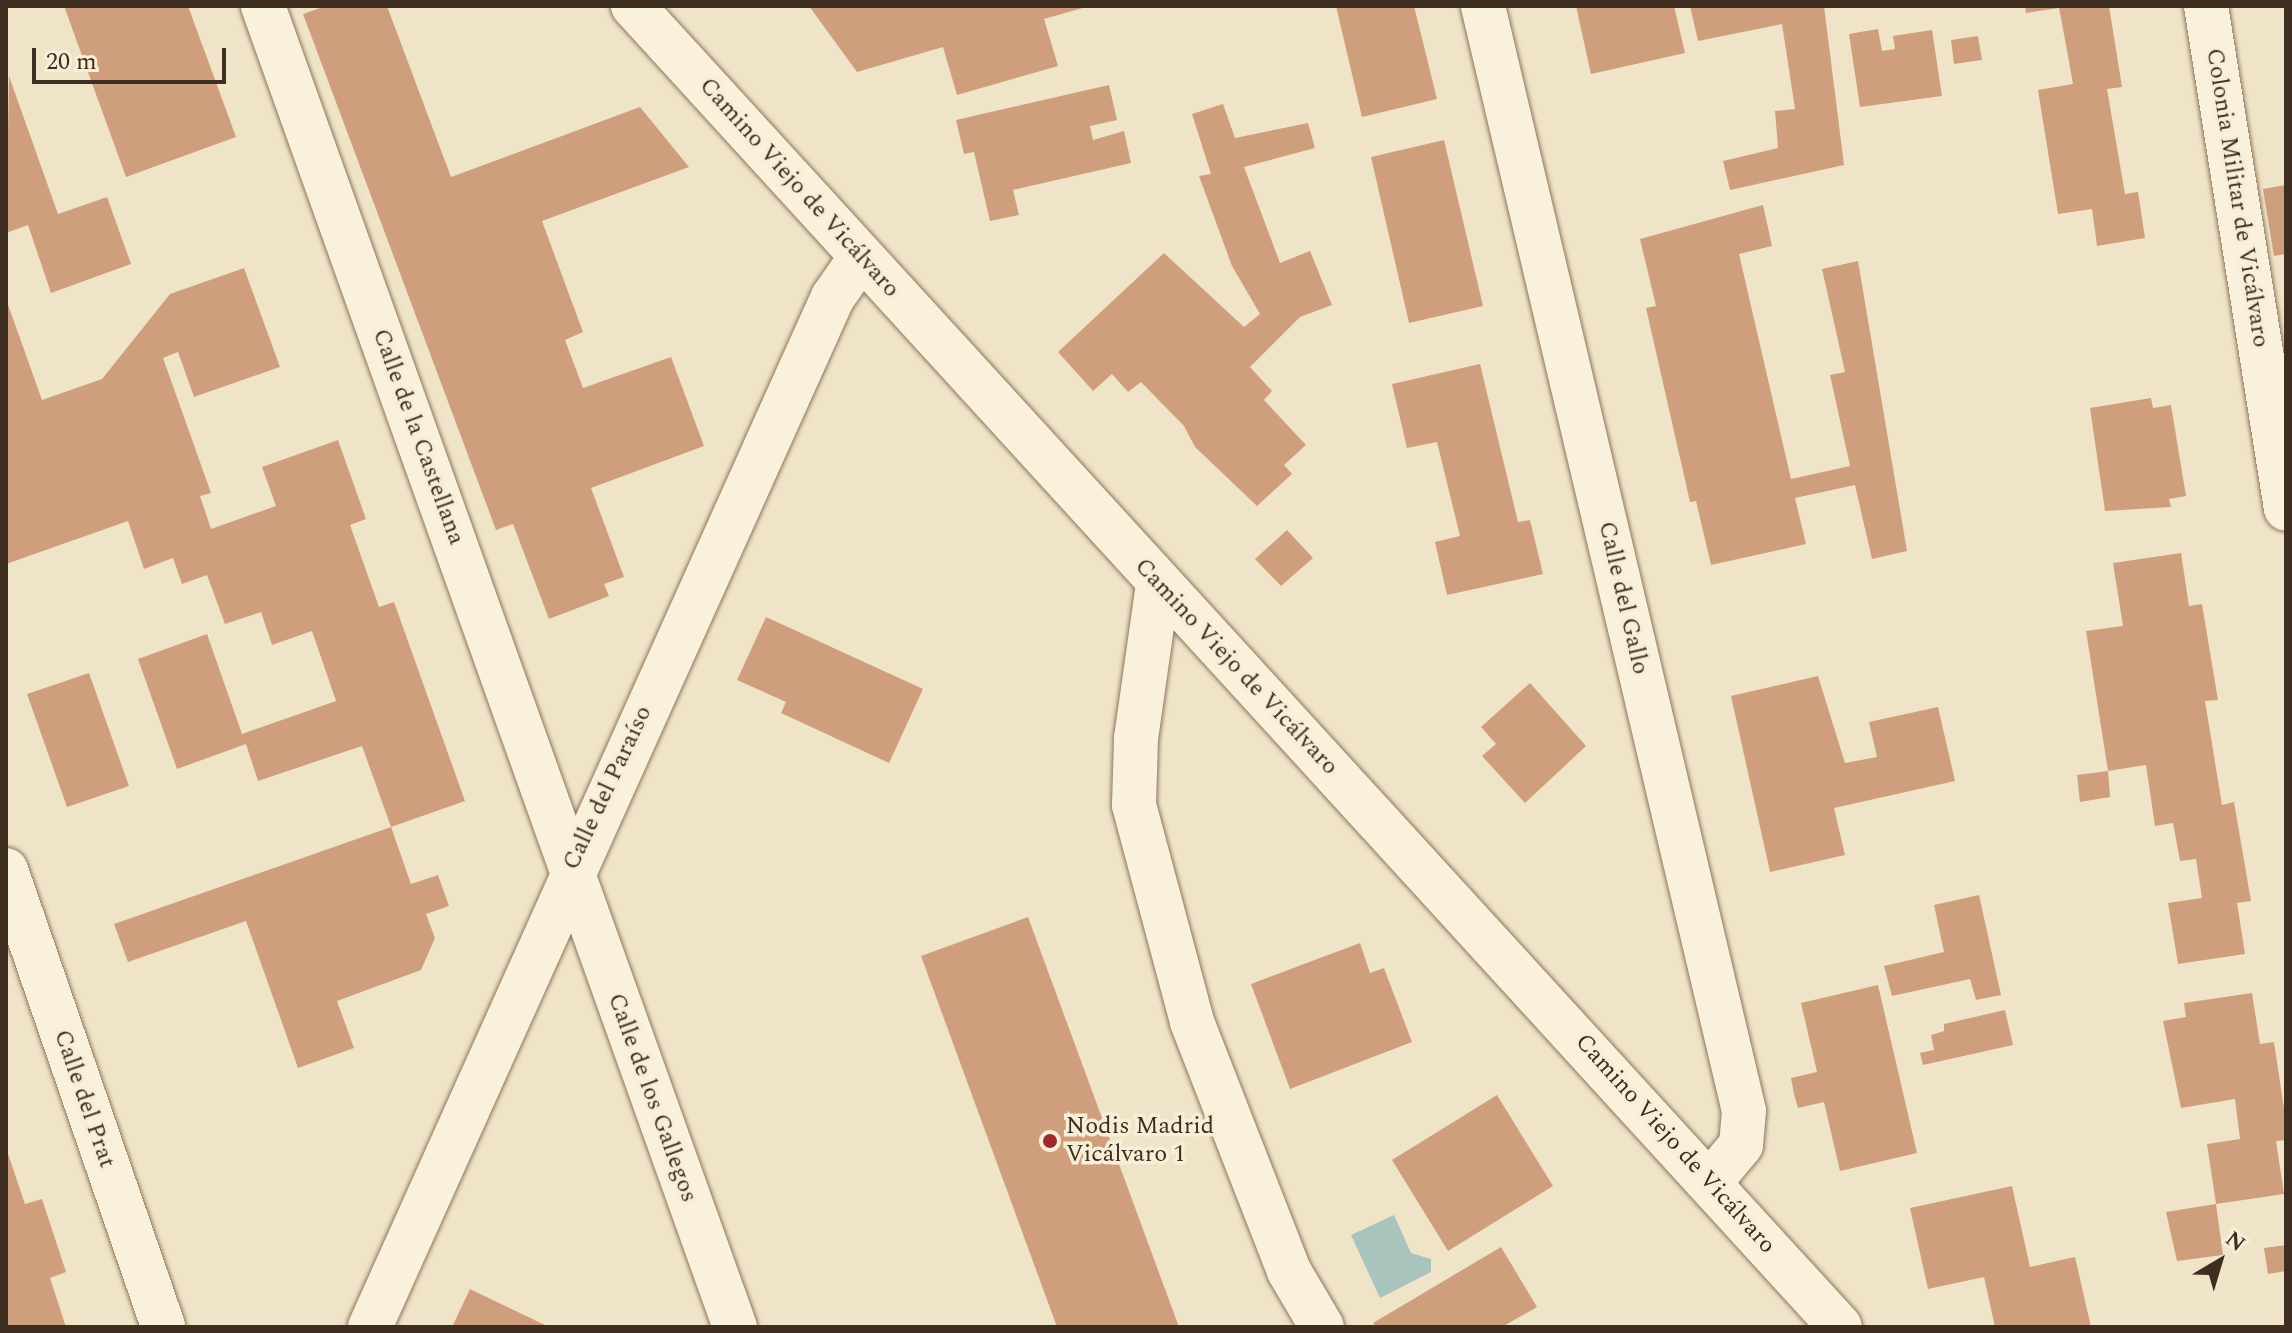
<!DOCTYPE html>
<meta charset="utf-8">
<style>
body{margin:0}
#map{position:relative;width:2292px;height:1333px;overflow:hidden;background:#f0e4c8;font-family:Spectral,serif}
div>[style]{position:absolute}
.water>*{inset:0;background:#a9c4bc}
.building>*{inset:0;background:#cf9f7d}
.roads{filter:drop-shadow(0 0 2px #8d765c) drop-shadow(0 0 2px #8d765c)}
.street>*{height:44px;margin:-22px;padding:0 22px;transform-origin:22px;border-radius:22px;background:#faf1dc}
.secondary>*{height:44px;margin:-22px;padding:0 22px;transform-origin:22px;border-radius:22px;background:#faf1dc}
.dots>*{width:22px;height:22px;translate:-50% -50%;box-sizing:border-box;border:4px solid #f7eed8;border-radius:50%}
span{translate:-50% -50%;white-space:nowrap;text-align:center;line-height:1.15;-webkit-text-stroke:7px #f7eed8;paint-order:stroke}
.street-label{font-size:24px;color:#3d2e20}
.poi-label{font-size:24px;color:#3d2e20}
.left{translate:0 -50%;text-align:left}
.frame{position:absolute;inset:0;border:8px solid #3d2e20;pointer-events:none}
.north{position:absolute;left:2180px;top:1221px;width:80px;height:80px;-webkit-text-stroke:6px #f7eed8;paint-order:stroke;rotate:38deg;font-size:22px;font-weight:700;line-height:32px;text-align:center;color:#3d2e20}
.north::after{content:'';display:block;margin:auto;width:28px;height:36px;background:#3d2e20;clip-path:polygon(50% 0,100% 100%,50% 72%,0 100%)}
.scale{position:absolute;left:32px;top:48px;width:194px;height:36px;box-sizing:border-box;border:4px solid #3d2e20;border-top:0;padding-left:10px;font-size:24px;line-height:28px;white-space:nowrap;color:#3d2e20;-webkit-text-stroke:6px #f7eed8;paint-order:stroke}
</style>
<div id="map">
<div class="water">
<i style="clip-path:polygon(1394px 1215px,1411px 1253px,1431px 1259px,1431px 1272px,1380px 1298px,1351px 1235px)"></i>
</div>
<div class="building">
<i style="clip-path:polygon(64px 6px,188px 6px,236px 137px,126px 177px)"></i>
<i style="clip-path:polygon(326px 6px,387px 6px,451px 177px,640px 107px,689px 167px,542px 221px,583px 332px,565px 340px,583px 388px,671px 357px,704px 446px,591px 488px,624px 577px,604px 584px,609px 596px,549px 619px,513px 524px,496px 530px,303px 14px)"></i>
<i style="clip-path:polygon(809px 6px,1086px 6px,1086px 7px,1044px 19px,1058px 66px,957px 95px,943px 47px,857px 72px)"></i>
<i style="clip-path:polygon(1336px 6px,1414px 6px,1437px 99px,1362px 117px)"></i>
<i style="clip-path:polygon(1576px 6px,1674px 6px,1685px 53px,1591px 74px)"></i>
<i style="clip-path:polygon(1690px 6px,1824px 6px,1844px 165px,1730px 190px,1723px 161px,1778px 148px,1775px 111px,1795px 109px,1782px 24px,1698px 41px)"></i>
<i style="clip-path:polygon(2025px 6px,2109px 6px,2122px 87px,2107px 89px,2125px 194px,2138px 192px,2145px 238px,2097px 246px,2092px 209px,2058px 214px,2038px 90px,2073px 84px,2066px 45px,2059px 8px,2026px 13px)"></i>
<i style="clip-path:polygon(1878px 29px,1882px 51px,1895px 49px,1893px 36px,1932px 30px,1942px 96px,1860px 107px,1849px 34px)"></i>
<i style="clip-path:polygon(1978px 36px,1982px 60px,1954px 64px,1951px 40px)"></i>
<i style="clip-path:polygon(9px 76px,58px 214px,107px 197px,131px 264px,51px 293px,28px 225px,6px 233px)"></i>
<i style="clip-path:polygon(1109px 85px,1117px 120px,1090px 126px,1093px 140px,1124px 131px,1131px 163px,1013px 190px,1019px 215px,990px 221px,974px 152px,964px 154px,956px 120px)"></i>
<i style="clip-path:polygon(1223px 104px,1235px 138px,1308px 123px,1315px 148px,1244px 167px,1280px 263px,1310px 251px,1332px 305px,1300px 317px,1250px 367px,1272px 391px,1264px 400px,1306px 445px,1284px 465px,1292px 474px,1257px 506px,1195px 447px,1184px 426px,1141px 382px,1128px 392px,1112px 374px,1093px 391px,1058px 352px,1164px 253px,1244px 327px,1260px 314px,1232px 266px,1199px 176px,1211px 174px,1192px 114px)"></i>
<i style="clip-path:polygon(1444px 140px,1483px 306px,1409px 323px,1371px 157px)"></i>
<i style="clip-path:polygon(2286px 185px,2286px 254px,2274px 256px,2263px 189px)"></i>
<i style="clip-path:polygon(1763px 205px,1772px 246px,1739px 254px,1791px 479px,1850px 466px,1830px 375px,1845px 372px,1822px 269px,1858px 261px,1907px 551px,1872px 559px,1855px 485px,1795px 498px,1806px 544px,1711px 565px,1696px 501px,1690px 502px,1646px 308px,1656px 306px,1640px 239px)"></i>
<i style="clip-path:polygon(244px 268px,280px 367px,194px 397px,178px 352px,163px 358px,211px 493px,200px 496px,211px 529px,276px 506px,262px 467px,338px 440px,366px 519px,350px 525px,379px 607px,394px 602px,465px 801px,391px 827px,362px 746px,258px 781px,246px 744px,177px 769px,138px 659px,207px 634px,242px 734px,336px 701px,312px 631px,272px 645px,261px 612px,225px 624px,207px 575px,182px 584px,173px 558px,144px 569px,128px 521px,6px 564px,6px 299px,42px 400px,102px 379px,170px 294px)"></i>
<i style="clip-path:polygon(1480px 364px,1518px 522px,1530px 520px,1543px 574px,1447px 595px,1435px 542px,1460px 536px,1437px 442px,1407px 448px,1392px 384px)"></i>
<i style="clip-path:polygon(2151px 398px,2153px 408px,2171px 405px,2186px 496px,2169px 499px,2171px 507px,2105px 511px,2090px 408px)"></i>
<i style="clip-path:polygon(1287px 530px,1313px 558px,1281px 586px,1255px 559px)"></i>
<i style="clip-path:polygon(2181px 553px,2189px 606px,2202px 604px,2218px 700px,2205px 701px,2222px 805px,2234px 802px,2251px 901px,2237px 903px,2245px 954px,2178px 964px,2168px 903px,2202px 898px,2196px 859px,2180px 861px,2173px 823px,2155px 826px,2146px 765px,2108px 771px,2086px 631px,2123px 626px,2113px 563px)"></i>
<i style="clip-path:polygon(766px 617px,923px 689px,889px 763px,781px 713px,786px 702px,737px 680px)"></i>
<i style="clip-path:polygon(89px 673px,129px 786px,67px 807px,27px 694px)"></i>
<i style="clip-path:polygon(1818px 676px,1845px 763px,1877px 757px,1869px 722px,1938px 707px,1955px 781px,1834px 808px,1845px 855px,1770px 872px,1731px 696px)"></i>
<i style="clip-path:polygon(1530px 683px,1586px 746px,1525px 803px,1482px 756px,1496px 744px,1481px 727px)"></i>
<i style="clip-path:polygon(2108px 771px,2110px 797px,2080px 802px,2077px 775px)"></i>
<i style="clip-path:polygon(391px 827px,411px 884px,438px 875px,449px 906px,426px 914px,435px 938px,421px 970px,337px 1001px,354px 1048px,298px 1068px,246px 921px,128px 962px,114px 924px)"></i>
<i style="clip-path:polygon(1979px 895px,2001px 995px,1976px 1000px,1970px 979px,1892px 996px,1884px 966px,1944px 952px,1934px 905px)"></i>
<i style="clip-path:polygon(1028px 917px,1179px 1327px,1057px 1327px,921px 956px)"></i>
<i style="clip-path:polygon(1360px 943px,1370px 973px,1384px 968px,1412px 1042px,1290px 1089px,1251px 984px)"></i>
<i style="clip-path:polygon(1878px 985px,1917px 1153px,1840px 1171px,1824px 1102px,1798px 1108px,1794px 1094px,1791px 1078px,1817px 1072px,1801px 1003px)"></i>
<i style="clip-path:polygon(2252px 993px,2260px 1044px,2274px 1042px,2286px 1122px,2286px 1140px,2276px 1141px,2284px 1194px,2216px 1204px,2207px 1144px,2240px 1139px,2235px 1099px,2181px 1108px,2163px 1021px,2186px 1017px,2184px 1003px)"></i>
<i style="clip-path:polygon(2005px 1010px,2013px 1045px,1923px 1065px,1920px 1053px,1934px 1050px,1931px 1035px,1944px 1031px,1944px 1024px)"></i>
<i style="clip-path:polygon(1497px 1095px,1553px 1186px,1448px 1251px,1392px 1160px)"></i>
<i style="clip-path:polygon(6px 1148px,25px 1204px,42px 1199px,66px 1272px,50px 1278px,66px 1327px,6px 1327px)"></i>
<i style="clip-path:polygon(2012px 1186px,2030px 1267px,2075px 1257px,2091px 1327px,1995px 1327px,1984px 1277px,1928px 1289px,1910px 1208px)"></i>
<i style="clip-path:polygon(2216px 1204px,2223px 1255px,2177px 1261px,2166px 1212px)"></i>
<i style="clip-path:polygon(2286px 1245px,2286px 1271px,2268px 1274px,2264px 1248px)"></i>
<i style="clip-path:polygon(1501px 1247px,1537px 1307px,1502px 1327px,1376px 1327px,1373px 1323px)"></i>
<i style="clip-path:polygon(470px 1289px,549px 1327px,452px 1327px)"></i>
</div>
<div class="roads">
<div class="street">
<i style="left:263px;top:6px;width:1403px;rotate:70.34deg"></i>
<i style="left:1483px;top:6px;width:1135px;rotate:76.71deg"></i>
<i style="left:1744px;top:1111px;width:34px;rotate:95deg"></i>
<i style="left:1741px;top:1145px;width:47px;rotate:129.8deg"></i>
<i style="left:2206px;top:6px;width:509px;rotate:80.96deg"></i>
<i style="left:1158px;top:584px;width:156px;rotate:98.1deg"></i>
<i style="left:1136px;top:738px;width:67px;rotate:91.7deg"></i>
<i style="left:1134px;top:805px;width:225px;rotate:75deg"></i>
<i style="left:1192px;top:1022px;width:267px;rotate:68.7deg"></i>
<i style="left:1289px;top:1271px;width:65px;rotate:59.5deg"></i>
<i style="left:6px;top:870px;width:483px;rotate:71deg"></i>
<i style="left:370px;top:1327px;width:1129px;rotate:-65.8deg"></i>
<i style="left:833px;top:297px;width:49px;rotate:-55deg"></i>
</div>
<div class="secondary">
<i style="left:633px;top:6px;width:1789px;rotate:47.58deg"></i>
</div>
</div>
<div class="dots">
<i style="left:1050px;top:1141px;background:#9e2a2b"></i>
</div>
<div class="street-label">
<span style="left:799px;top:188px;rotate:48deg">Camino Viejo de Vicálvaro</span>
<span style="left:2237px;top:198px;rotate:81deg">Colonia Militar de Vicálvaro</span>
<span style="left:418px;top:437px;rotate:70deg">Calle de la Castellana</span>
<span style="left:1623px;top:598px;rotate:77deg">Calle del Gallo</span>
<span style="left:1236px;top:667px;rotate:47deg">Camino Viejo de Vicálvaro</span>
<span style="left:608px;top:788px;rotate:-65deg">Calle del Paraíso</span>
<span style="left:652px;top:1098px;rotate:70deg">Calle de los Gallegos</span>
<span style="left:84px;top:1099px;rotate:71deg">Calle del Prat</span>
<span style="left:1675px;top:1144px;rotate:48deg">Camino Viejo de Vicálvaro</span>
</div>
<div class="poi-label">
<span class="left" style="left:1066px;top:1141px">Nodis Madrid<br>Vicálvaro 1</span>
</div>
<div class="frame"></div>
<div class="north">N</div>
<div class="scale">20 m</div>
</div>
